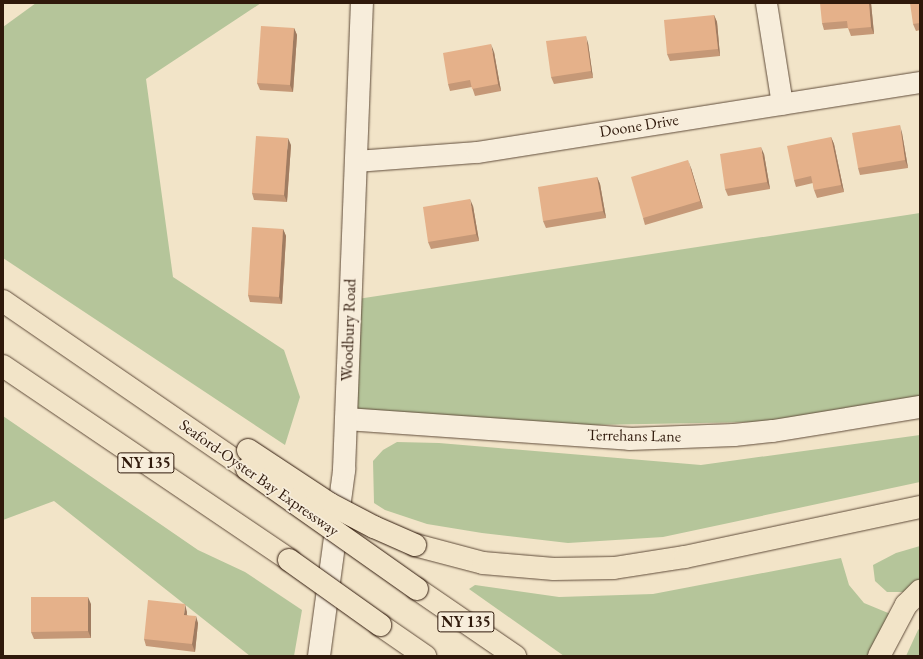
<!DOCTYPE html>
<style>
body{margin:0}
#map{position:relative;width:923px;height:659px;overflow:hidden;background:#f2e4c8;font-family:"EB Garamond",serif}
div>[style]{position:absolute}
.green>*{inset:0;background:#b5c59a}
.roads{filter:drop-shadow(0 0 1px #604c3a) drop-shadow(0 0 1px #604c3a)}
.street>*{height:21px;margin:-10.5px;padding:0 10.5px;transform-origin:10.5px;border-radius:10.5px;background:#f7eddb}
.secondary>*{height:22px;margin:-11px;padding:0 11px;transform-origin:11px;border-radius:11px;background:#f7eddb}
.highway>*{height:22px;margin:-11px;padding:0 11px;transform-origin:11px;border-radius:11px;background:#f2e4c8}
.bridges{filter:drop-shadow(0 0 1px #2f190b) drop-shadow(0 0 1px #2f190b)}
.highway-bridge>*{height:22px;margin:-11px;padding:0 11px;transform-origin:11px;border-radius:11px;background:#f2e4c8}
.wall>*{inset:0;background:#c59877}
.shaded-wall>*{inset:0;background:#a07c61}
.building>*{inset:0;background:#e5b18a}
span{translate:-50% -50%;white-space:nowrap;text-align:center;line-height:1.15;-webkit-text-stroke:3.5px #f7eddb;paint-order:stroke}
.shield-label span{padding:1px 3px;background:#f7eddb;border:1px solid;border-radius:3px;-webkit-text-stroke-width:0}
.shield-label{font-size:15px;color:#2f190b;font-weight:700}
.street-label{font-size:16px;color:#2f190b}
.frame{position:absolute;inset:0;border:4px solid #2f190b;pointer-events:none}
</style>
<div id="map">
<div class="green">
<i style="clip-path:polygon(36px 3px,261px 3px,146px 79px,173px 277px,284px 350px,300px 397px,285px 445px,3px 258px,3px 27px)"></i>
<i style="clip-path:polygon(920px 213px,920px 402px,755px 422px,477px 427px,346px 419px,351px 300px)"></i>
<i style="clip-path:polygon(3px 416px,198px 550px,245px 572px,302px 610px,294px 656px,250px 656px,54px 501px,3px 520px)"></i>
<i style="clip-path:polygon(920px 435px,920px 482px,663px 537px,568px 543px,482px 533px,427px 524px,385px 510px,374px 503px,373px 461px,383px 450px,397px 442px,439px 443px,701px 465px)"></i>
<i style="clip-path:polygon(920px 546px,920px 584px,904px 592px,887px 592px,875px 581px,873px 565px,896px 553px)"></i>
<i style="clip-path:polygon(841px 558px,849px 585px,864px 603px,893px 615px,867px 656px,564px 656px,469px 589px,475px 585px,559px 597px,653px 594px)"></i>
<i style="clip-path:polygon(920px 628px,920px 656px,906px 656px,918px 630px)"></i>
</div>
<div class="roads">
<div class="street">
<i style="left:766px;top:3px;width:102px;rotate:81deg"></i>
<i style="left:356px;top:161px;width:121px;rotate:-4.3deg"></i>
<i style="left:477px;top:152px;width:448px;rotate:-9deg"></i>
</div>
<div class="secondary">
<i style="left:346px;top:419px;width:284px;rotate:4deg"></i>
<i style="left:629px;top:439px;width:105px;rotate:-2.2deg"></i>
<i style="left:734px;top:435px;width:39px;rotate:-6deg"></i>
<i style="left:773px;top:431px;width:149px;rotate:-9.3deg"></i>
<i style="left:319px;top:656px;width:188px;rotate:-82.3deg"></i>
<i style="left:344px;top:470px;width:467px;rotate:-87.8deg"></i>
</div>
<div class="highway">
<i style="left:3px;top:301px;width:296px;rotate:34.5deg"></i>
<i style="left:3px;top:366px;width:346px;rotate:34.1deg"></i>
<i style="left:415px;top:545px;width:70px;rotate:14.8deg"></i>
<i style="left:483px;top:563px;width:71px;rotate:4.8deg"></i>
<i style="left:554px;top:569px;width:60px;rotate:-1deg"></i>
<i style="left:614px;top:568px;width:72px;rotate:-8.8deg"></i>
<i style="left:685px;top:557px;width:240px;rotate:-12deg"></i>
<i style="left:417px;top:589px;width:119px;rotate:34.4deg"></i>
<i style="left:380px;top:625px;width:55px;rotate:34.6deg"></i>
<i style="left:879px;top:656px;width:58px;rotate:-62.1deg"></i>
<i style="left:906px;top:605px;width:20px;rotate:-45deg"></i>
</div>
</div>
<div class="bridges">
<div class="highway-bridge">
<i style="left:248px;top:450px;width:98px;rotate:33.4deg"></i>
<i style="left:330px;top:504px;width:50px;rotate:27.6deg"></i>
<i style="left:374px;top:527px;width:45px;rotate:23.7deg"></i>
<i style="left:247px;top:469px;width:208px;rotate:35.2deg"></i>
<i style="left:289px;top:560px;width:112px;rotate:35.5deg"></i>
</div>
</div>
<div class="wall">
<i style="clip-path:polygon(871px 3px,874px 34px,851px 36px,848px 28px,824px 30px,822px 23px)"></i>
<i style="clip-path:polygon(920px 3px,920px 30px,916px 31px,913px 24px)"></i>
<i style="clip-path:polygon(714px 15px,717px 22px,720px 56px,670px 61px,667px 54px)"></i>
<i style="clip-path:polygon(294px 28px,297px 35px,293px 92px,260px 90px,257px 83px)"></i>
<i style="clip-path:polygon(588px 43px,593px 78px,554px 84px,551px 77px)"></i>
<i style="clip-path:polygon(494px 52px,501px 91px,475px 96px,472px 87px,450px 91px,448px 84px)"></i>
<i style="clip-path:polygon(902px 133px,908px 168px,860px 175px,858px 168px)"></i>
<i style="clip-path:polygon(831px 137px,834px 144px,844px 192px,817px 198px,814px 190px,813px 183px,796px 187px,794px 180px)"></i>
<i style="clip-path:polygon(291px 145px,287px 202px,254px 200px,252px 193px)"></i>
<i style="clip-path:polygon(764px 154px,770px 189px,728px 196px,725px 189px)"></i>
<i style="clip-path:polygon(691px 168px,703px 208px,645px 225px,643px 218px)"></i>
<i style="clip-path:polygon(597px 177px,600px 184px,606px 218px,546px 228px,543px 221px)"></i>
<i style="clip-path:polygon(473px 206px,479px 241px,431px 249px,428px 242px)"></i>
<i style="clip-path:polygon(283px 229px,286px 236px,282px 304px,250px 302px,248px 295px)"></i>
<i style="clip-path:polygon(91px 604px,91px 638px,34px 639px,31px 632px)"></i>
<i style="clip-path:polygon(187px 612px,187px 615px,198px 623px,195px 652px,146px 646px,144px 639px)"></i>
</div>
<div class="shaded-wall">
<i style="clip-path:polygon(869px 3px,871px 3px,874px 34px,871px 27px)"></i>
<i style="clip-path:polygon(714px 15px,717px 22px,720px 56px,718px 49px)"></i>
<i style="clip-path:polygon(294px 28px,297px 35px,293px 92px,290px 85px)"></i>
<i style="clip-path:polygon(586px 36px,588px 43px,593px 78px,591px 71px)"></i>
<i style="clip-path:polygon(491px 44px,494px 52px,501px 91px,498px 84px)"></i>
<i style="clip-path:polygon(900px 125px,902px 133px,908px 168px,905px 160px)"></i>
<i style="clip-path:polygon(831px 137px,834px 144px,844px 192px,841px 185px)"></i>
<i style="clip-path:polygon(288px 138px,291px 145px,287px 202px,284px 195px)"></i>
<i style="clip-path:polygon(761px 147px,764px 154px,770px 189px,767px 182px)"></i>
<i style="clip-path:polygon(688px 160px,691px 168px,703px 208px,700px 201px)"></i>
<i style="clip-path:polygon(597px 177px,600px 184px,606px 218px,603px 211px)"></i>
<i style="clip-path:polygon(470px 199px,473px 206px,479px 241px,476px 234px)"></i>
<i style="clip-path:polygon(283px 229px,286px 236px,282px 304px,279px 297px)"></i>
<i style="clip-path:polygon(88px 597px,91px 604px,91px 638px,88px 631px)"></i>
<i style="clip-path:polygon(185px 604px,187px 612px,186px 622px,184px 615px)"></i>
<i style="clip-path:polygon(196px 616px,198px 623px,195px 652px,192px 644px)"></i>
</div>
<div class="building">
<i style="clip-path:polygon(820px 3px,869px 3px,871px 27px,848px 29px,847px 21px,822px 23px)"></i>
<i style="clip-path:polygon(910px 3px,920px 3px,920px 23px,913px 24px)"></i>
<i style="clip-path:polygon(714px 15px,718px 49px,667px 54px,664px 20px)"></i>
<i style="clip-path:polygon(261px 26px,294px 28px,290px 85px,257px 83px)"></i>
<i style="clip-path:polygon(586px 36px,591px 71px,551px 77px,546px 41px)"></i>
<i style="clip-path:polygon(491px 44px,498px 84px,472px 89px,470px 80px,448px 84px,443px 53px)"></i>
<i style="clip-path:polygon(900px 125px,905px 160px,858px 168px,852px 133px)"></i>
<i style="clip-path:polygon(256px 136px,288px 138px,284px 195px,252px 193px)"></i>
<i style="clip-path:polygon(831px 137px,841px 185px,814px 190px,811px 176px,794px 180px,787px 146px)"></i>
<i style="clip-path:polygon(761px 147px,767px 182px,725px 189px,720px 154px)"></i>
<i style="clip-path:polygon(688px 160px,700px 201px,643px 218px,631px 177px)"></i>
<i style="clip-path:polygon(597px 177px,603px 211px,543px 221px,538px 187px)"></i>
<i style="clip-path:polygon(470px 199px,476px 234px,428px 242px,423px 207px)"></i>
<i style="clip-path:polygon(252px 227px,283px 229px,279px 297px,248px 295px)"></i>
<i style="clip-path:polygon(31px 597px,88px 597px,88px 631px,31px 632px)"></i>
<i style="clip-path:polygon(148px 600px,185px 604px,184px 615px,196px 616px,192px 644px,144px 639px)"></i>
</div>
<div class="shield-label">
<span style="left:146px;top:463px">NY 135</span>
<span style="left:466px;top:622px">NY 135</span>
</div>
<div class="street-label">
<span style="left:639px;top:126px;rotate:-9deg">Doone Drive</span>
<span style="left:349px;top:330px;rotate:-88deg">Woodbury Road</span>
<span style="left:634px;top:436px;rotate:1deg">Terrehans Lane</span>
<span style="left:259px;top:478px;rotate:35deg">Seaford-Oyster Bay Expressway</span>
</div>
<div class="frame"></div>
</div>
